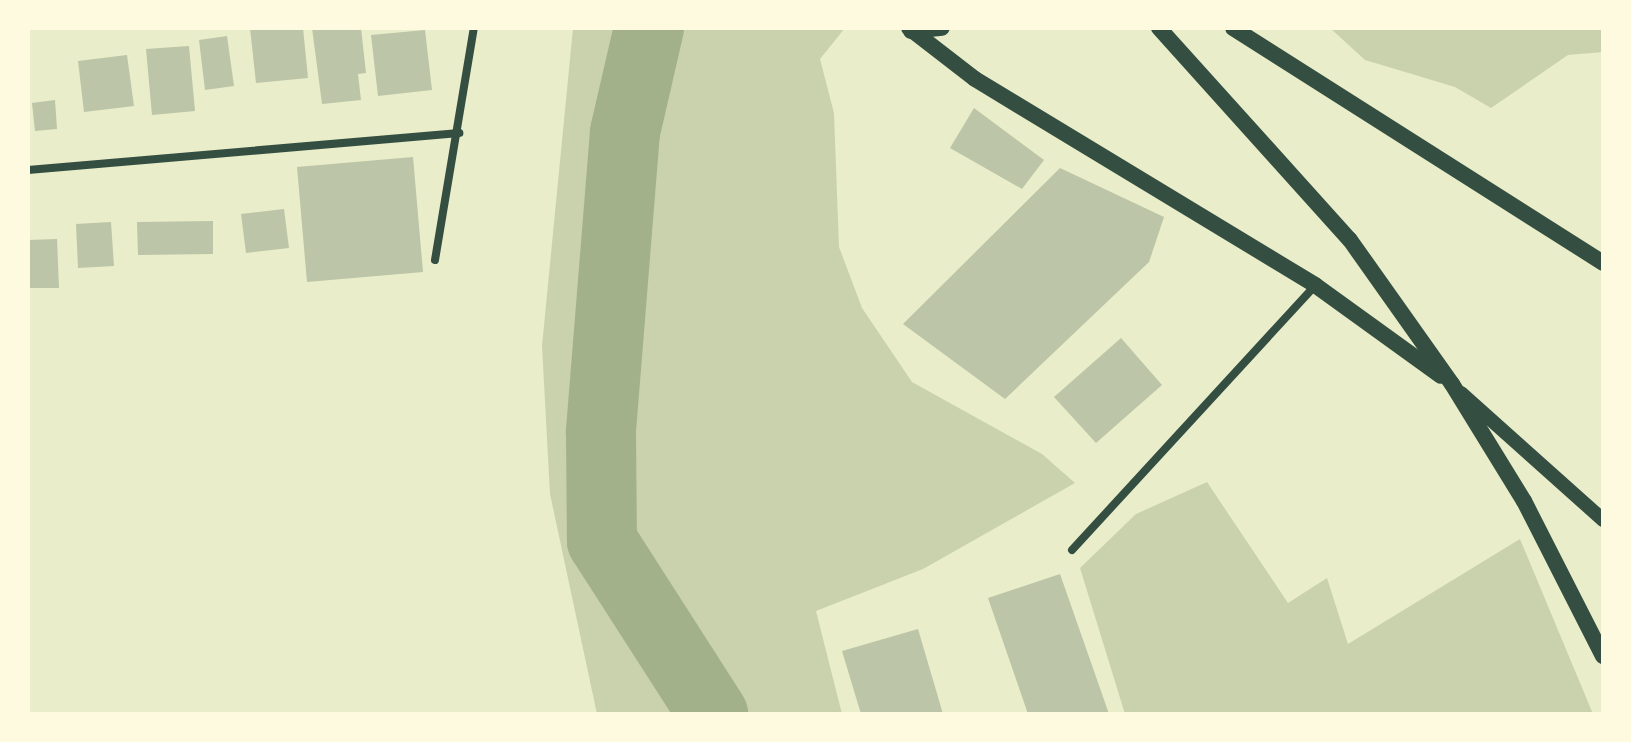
<!DOCTYPE html>
<style>
body{margin:0}
#map{position:relative;width:1631px;height:742px;overflow:hidden;background:#e9edc9;font-family:Jost,sans-serif}
div>[style]{position:absolute}
.green>*{inset:0;background:#cad2ad}
.river>*{height:70px;margin:-35px;padding:0 35px;transform-origin:35px;border-radius:35px;background:#a3b18a}
.building>*{inset:0;background:#bcc5a7}
.minor>*{height:8px;margin:-4px;padding:0 4px;transform-origin:4px;border-radius:4px;background:#344e41}
.tertiary>*{height:14px;margin:-7px;padding:0 7px;transform-origin:7px;border-radius:7px;background:#344e41}
.secondary>*{height:16px;margin:-8px;padding:0 8px;transform-origin:8px;border-radius:8px;background:#344e41}
span{translate:-50% -50%;white-space:nowrap;text-align:center;line-height:1.15;-webkit-text-stroke:7px #fefae0;paint-order:stroke}
.frame{position:absolute;inset:0;border:30px solid #fefae0;pointer-events:none}
</style>
<div id="map">
<div class="green">
<i style="clip-path:polygon(573px 28px,845px 28px,820px 59px,834px 113px,839px 247px,862px 308px,912px 382px,1042px 454px,1075px 483px,923px 569px,816px 611px,842px 714px,597px 714px,550px 494px,542px 346px)"></i>
<i style="clip-path:polygon(1330px 28px,1603px 28px,1603px 52px,1568px 55px,1491px 108px,1455px 87px,1365px 60px)"></i>
<i style="clip-path:polygon(1207px 482px,1288px 603px,1327px 578px,1348px 644px,1520px 539px,1593px 714px,1125px 714px,1080px 568px,1136px 514px)"></i>
</div>
<div class="river">
<i style="left:649px;top:28px;width:107px;rotate:103deg"></i>
<i style="left:625px;top:132px;width:302px;rotate:94.6deg"></i>
<i style="left:601px;top:433px;width:108px;rotate:89.5deg"></i>
<i style="left:602px;top:541px;width:206px;rotate:57.3deg"></i>
</div>
<div class="building">
<i style="clip-path:polygon(250px 28px,303px 28px,308px 78px,256px 83px)"></i>
<i style="clip-path:polygon(312px 28px,361px 28px,366px 73px,358px 74px,361px 100px,322px 104px)"></i>
<i style="clip-path:polygon(425px 30px,432px 90px,378px 96px,371px 35px)"></i>
<i style="clip-path:polygon(227px 36px,234px 86px,205px 90px,199px 40px)"></i>
<i style="clip-path:polygon(189px 46px,195px 111px,152px 115px,146px 49px)"></i>
<i style="clip-path:polygon(127px 55px,134px 106px,84px 112px,78px 61px)"></i>
<i style="clip-path:polygon(55px 100px,57px 129px,35px 131px,32px 103px)"></i>
<i style="clip-path:polygon(974px 108px,1044px 160px,1022px 189px,950px 148px)"></i>
<i style="clip-path:polygon(413px 157px,423px 272px,307px 282px,297px 167px)"></i>
<i style="clip-path:polygon(1060px 168px,1164px 217px,1149px 262px,1005px 399px,903px 324px)"></i>
<i style="clip-path:polygon(284px 209px,289px 248px,246px 253px,241px 214px)"></i>
<i style="clip-path:polygon(213px 221px,213px 254px,138px 255px,137px 222px)"></i>
<i style="clip-path:polygon(111px 222px,114px 266px,78px 268px,76px 224px)"></i>
<i style="clip-path:polygon(57px 239px,59px 288px,28px 288px,28px 240px)"></i>
<i style="clip-path:polygon(1121px 338px,1162px 385px,1096px 443px,1054px 397px)"></i>
<i style="clip-path:polygon(1060px 574px,1109px 714px,1028px 714px,988px 598px)"></i>
<i style="clip-path:polygon(918px 629px,943px 714px,861px 714px,842px 651px)"></i>
</div>
<div class="minor">
<i style="left:28px;top:170px;width:433px;rotate:-4.9deg"></i>
<i style="left:435px;top:260px;width:235px;rotate:-80.5deg"></i>
<i style="left:1072px;top:550px;width:359px;rotate:-47.4deg"></i>
</div>
<div class="tertiary">
<i style="left:1461px;top:393px;width:191px;rotate:41.8deg"></i>
</div>
<div class="secondary">
<i style="left:909px;top:28px;width:83px;rotate:37.7deg"></i>
<i style="left:975px;top:79px;width:398px;rotate:31.2deg"></i>
<i style="left:1315px;top:285px;width:155px;rotate:35.8deg"></i>
<i style="left:1159px;top:28px;width:285px;rotate:48deg"></i>
<i style="left:1350px;top:240px;width:176px;rotate:54.7deg"></i>
<i style="left:1452px;top:384px;width:137px;rotate:58.4deg"></i>
<i style="left:1524px;top:501px;width:174px;rotate:63deg"></i>
<i style="left:1233px;top:28px;width:438px;rotate:32.4deg"></i>
<i style="left:911px;top:31px;width:31px;rotate:-6deg"></i>
</div>
<div class="frame"></div>
</div>
